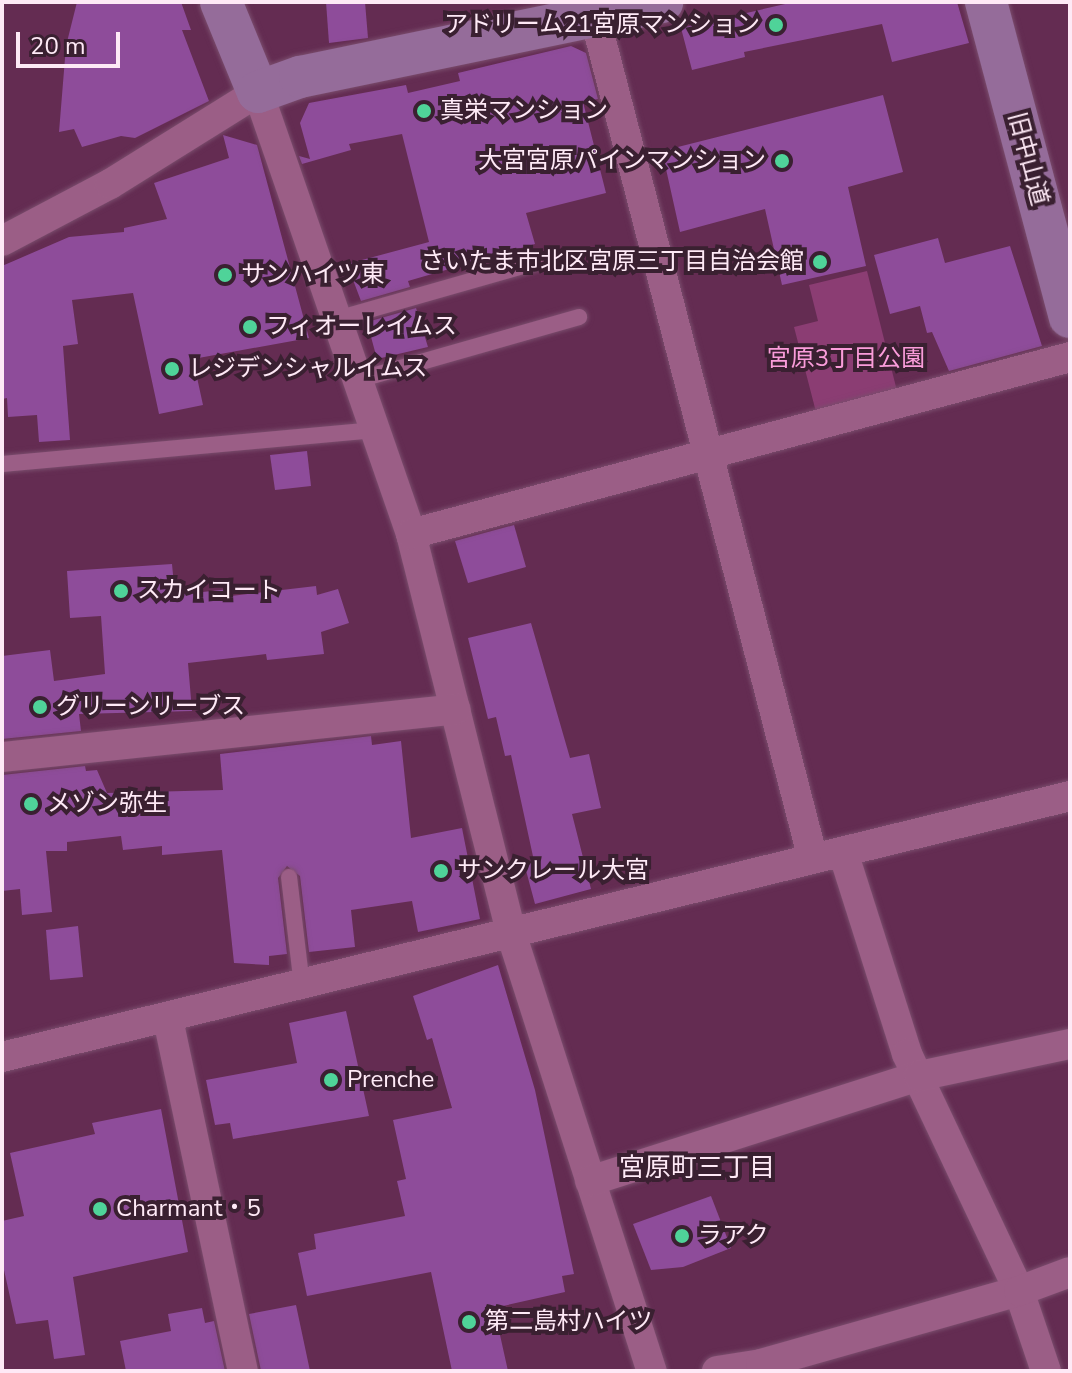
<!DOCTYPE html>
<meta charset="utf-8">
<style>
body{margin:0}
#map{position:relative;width:1072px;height:1373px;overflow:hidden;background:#642c52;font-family:"Nunito Sans","Noto Sans JP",sans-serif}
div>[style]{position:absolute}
.green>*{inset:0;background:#8b3d73}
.building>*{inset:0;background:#8e4c9a}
.roads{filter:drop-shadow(0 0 2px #7a4d6d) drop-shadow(0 0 2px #7a4d6d)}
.lane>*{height:16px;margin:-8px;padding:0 8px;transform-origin:8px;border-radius:8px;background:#9b5e86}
.street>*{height:30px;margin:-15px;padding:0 15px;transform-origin:15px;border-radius:15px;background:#9b5e86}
.secondary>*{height:42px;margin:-21px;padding:0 21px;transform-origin:21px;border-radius:21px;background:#956c9a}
.dots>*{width:22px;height:22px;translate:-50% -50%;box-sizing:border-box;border:4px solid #3a2031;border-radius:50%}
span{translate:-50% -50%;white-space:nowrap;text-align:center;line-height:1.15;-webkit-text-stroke:8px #3a2031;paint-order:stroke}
.poi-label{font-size:24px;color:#fee9f6}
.right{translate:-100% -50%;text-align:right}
.left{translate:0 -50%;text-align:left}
.street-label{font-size:24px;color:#fee9f6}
.park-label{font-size:24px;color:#fa9cda}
.neighbourhood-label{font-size:26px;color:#fee9f6}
.frame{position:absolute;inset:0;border:4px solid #fee9f6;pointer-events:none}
.scale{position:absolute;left:16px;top:32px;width:104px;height:36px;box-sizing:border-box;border:4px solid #fee9f6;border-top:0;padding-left:10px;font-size:24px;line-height:28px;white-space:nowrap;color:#fee9f6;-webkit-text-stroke:6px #3a2031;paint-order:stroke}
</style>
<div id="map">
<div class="green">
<i style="clip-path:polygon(867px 271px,897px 391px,816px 412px,794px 327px,818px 321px,809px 285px)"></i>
</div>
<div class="building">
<i style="clip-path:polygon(77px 2px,181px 2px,191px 30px,182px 30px,209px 101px,135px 138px,121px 136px,82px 147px,74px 129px,59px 132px,66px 46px)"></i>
<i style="clip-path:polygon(326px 2px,365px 2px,368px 38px,329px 43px)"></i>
<i style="clip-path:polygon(794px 2px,957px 2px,969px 43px,892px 62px,882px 24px,744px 52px,745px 57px,692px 70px,681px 28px)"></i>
<i style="clip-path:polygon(571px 46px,586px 53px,598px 99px,583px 102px,606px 193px,526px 213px,535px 244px,408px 281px,410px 287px,361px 301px,347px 264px,429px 242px,402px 134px,349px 144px,351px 150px,302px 164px,299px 156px,310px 159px,300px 123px,309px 103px,406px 85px,408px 93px,460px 81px,458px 73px)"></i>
<i style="clip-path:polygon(883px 95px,903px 172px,848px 187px,866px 266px,782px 285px,765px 209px,680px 232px,662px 151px)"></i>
<i style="clip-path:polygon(223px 135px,257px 145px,309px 338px,193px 359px,203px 405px,159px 414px,133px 293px,72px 300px,78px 344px,63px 346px,70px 440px,39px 442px,37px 415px,8px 417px,7px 398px,2px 399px,2px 266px,69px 237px,124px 232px,124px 228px,167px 219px,154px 183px,229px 158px)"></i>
<i style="clip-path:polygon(938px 238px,945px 263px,1010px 246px,1042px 346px,949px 371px,932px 332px,927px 333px,920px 306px,890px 314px,874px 255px)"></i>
<i style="clip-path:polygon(416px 308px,428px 347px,377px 359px,367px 322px)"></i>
<i style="clip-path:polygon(307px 451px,311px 486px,275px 490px,270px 455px)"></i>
<i style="clip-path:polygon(514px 525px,526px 567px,468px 583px,455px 541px)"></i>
<i style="clip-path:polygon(172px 564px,175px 595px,230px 589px,231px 596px,316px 586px,317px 595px,338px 589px,349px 623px,321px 632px,324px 654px,267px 660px,266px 654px,188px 663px,192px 711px,79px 714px,81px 731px,2px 739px,2px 656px,50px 650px,54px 681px,105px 674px,101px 616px,70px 618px,67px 571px)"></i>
<i style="clip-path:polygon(531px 623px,570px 758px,589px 754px,601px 808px,572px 814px,591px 889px,535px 904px,524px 863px,534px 861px,511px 755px,505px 756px,496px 717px,488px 719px,468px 638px)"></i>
<i style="clip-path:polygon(371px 736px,372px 745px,401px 741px,411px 838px,462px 828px,480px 919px,418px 932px,412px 901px,351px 910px,355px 947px,309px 952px,300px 876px,287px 866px,278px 878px,287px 954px,269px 956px,269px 965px,234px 963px,222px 850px,162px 855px,162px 846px,123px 850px,121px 836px,67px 842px,67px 851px,46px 851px,52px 912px,22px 915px,20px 889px,2px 891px,2px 775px,85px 766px,86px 771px,97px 770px,107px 793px,223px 790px,220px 754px)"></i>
<i style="clip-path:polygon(78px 926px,83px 977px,50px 980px,46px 930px)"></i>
<i style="clip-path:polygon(498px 965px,535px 1090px,574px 1274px,562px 1276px,565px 1292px,494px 1308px,508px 1371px,452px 1371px,431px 1272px,307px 1296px,298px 1253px,316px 1249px,314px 1234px,405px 1216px,397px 1181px,406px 1179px,393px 1120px,452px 1108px,432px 1038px,427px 1040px,413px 996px)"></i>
<i style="clip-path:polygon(346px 1011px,369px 1116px,233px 1139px,230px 1123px,215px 1125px,206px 1080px,297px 1063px,289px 1023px)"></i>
<i style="clip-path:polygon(161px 1109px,188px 1252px,73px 1277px,85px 1355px,54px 1359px,48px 1320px,16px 1324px,2px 1261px,2px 1221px,24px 1216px,10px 1153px,95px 1134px,92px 1123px)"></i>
<i style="clip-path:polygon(711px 1196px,731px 1248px,683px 1267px,651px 1270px,633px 1224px)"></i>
<i style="clip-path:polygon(296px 1305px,310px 1371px,261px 1371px,249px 1314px)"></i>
<i style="clip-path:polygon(202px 1308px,205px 1323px,214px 1321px,225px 1371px,126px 1371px,120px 1341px,171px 1331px,168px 1314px)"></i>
</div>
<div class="roads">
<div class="lane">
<i style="left:337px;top:319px;width:208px;rotate:-15.9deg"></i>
<i style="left:358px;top:380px;width:230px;rotate:-15.9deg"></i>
<i style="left:2px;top:464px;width:375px;rotate:-5.2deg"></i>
<i style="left:289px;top:877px;width:110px;rotate:83.2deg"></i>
</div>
<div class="street">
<i style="left:591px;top:2px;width:885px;rotate:75.48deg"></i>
<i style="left:2px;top:241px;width:122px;rotate:-27.8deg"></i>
<i style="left:110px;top:184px;width:174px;rotate:-31.9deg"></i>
<i style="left:258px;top:92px;width:468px;rotate:70.9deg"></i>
<i style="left:411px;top:534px;width:411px;rotate:75.9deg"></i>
<i style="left:511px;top:933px;width:460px;rotate:72.2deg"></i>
<i style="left:411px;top:534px;width:682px;rotate:-15.03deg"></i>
<i style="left:2px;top:757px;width:456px;rotate:-6deg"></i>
<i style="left:843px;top:852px;width:212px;rotate:72.4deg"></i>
<i style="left:907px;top:1054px;width:262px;rotate:64.7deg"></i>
<i style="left:1019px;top:1291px;width:84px;rotate:71.4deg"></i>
<i style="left:168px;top:1019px;width:360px;rotate:78deg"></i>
<i style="left:2px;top:1057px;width:1099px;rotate:-13.73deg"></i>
<i style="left:590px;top:1181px;width:345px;rotate:-17.7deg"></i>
<i style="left:919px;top:1076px;width:154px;rotate:-12deg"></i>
<i style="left:717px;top:1371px;width:45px;rotate:-9deg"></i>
<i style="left:761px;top:1364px;width:268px;rotate:-15.8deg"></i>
<i style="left:1019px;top:1291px;width:54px;rotate:-20.4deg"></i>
</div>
<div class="secondary">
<i style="left:221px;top:2px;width:97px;rotate:67.7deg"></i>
<i style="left:258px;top:92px;width:45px;rotate:-19.7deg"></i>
<i style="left:300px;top:77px;width:370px;rotate:-11.7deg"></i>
<i style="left:986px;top:2px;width:326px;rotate:75.1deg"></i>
</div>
</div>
<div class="dots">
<i style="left:776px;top:25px;background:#4fd399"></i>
<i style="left:424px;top:111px;background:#4fd399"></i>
<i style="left:782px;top:161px;background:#4fd399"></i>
<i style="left:820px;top:262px;background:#4fd399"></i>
<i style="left:225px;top:275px;background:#4fd399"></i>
<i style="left:250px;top:327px;background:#4fd399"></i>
<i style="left:172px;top:369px;background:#4fd399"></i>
<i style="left:121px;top:591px;background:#4fd399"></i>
<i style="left:40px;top:707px;background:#4fd399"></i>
<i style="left:31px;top:804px;background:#4fd399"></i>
<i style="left:441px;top:871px;background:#4fd399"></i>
<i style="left:331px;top:1080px;background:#4fd399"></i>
<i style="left:100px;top:1209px;background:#4fd399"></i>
<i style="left:682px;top:1236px;background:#4fd399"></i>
<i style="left:469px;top:1322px;background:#4fd399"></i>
</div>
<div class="poi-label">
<span class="right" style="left:760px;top:25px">アドリーム21宮原マンション</span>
<span class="left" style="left:440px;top:111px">真栄マンション</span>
<span class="right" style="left:766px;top:161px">大宮宮原パインマンション</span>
<span class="right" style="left:804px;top:262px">さいたま市北区宮原三丁目自治会館</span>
<span class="left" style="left:241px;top:275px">サンハイツ東</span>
<span class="left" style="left:266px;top:327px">フィオーレイムス</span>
<span class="left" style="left:188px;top:369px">レジデンシャルイムス</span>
<span class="left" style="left:137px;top:591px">スカイコート</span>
<span class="left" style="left:56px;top:707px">グリーンリーブス</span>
<span class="left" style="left:47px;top:804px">メゾン弥生</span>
<span class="left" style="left:457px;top:871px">サンクレール大宮</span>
<span class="left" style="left:347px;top:1080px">Prenche</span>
<span class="left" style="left:116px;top:1209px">Charmant・5</span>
<span class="left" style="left:698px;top:1236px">ラアク</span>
<span class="left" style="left:485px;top:1322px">第二島村ハイツ</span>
</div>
<div class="street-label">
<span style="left:1028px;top:159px;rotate:75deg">旧中山道</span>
</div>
<div class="park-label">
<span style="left:846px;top:359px">宮原3丁目公園</span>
</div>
<div class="neighbourhood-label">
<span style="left:697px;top:1168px">宮原町三丁目</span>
</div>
<div class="frame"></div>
<div class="scale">20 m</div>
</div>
